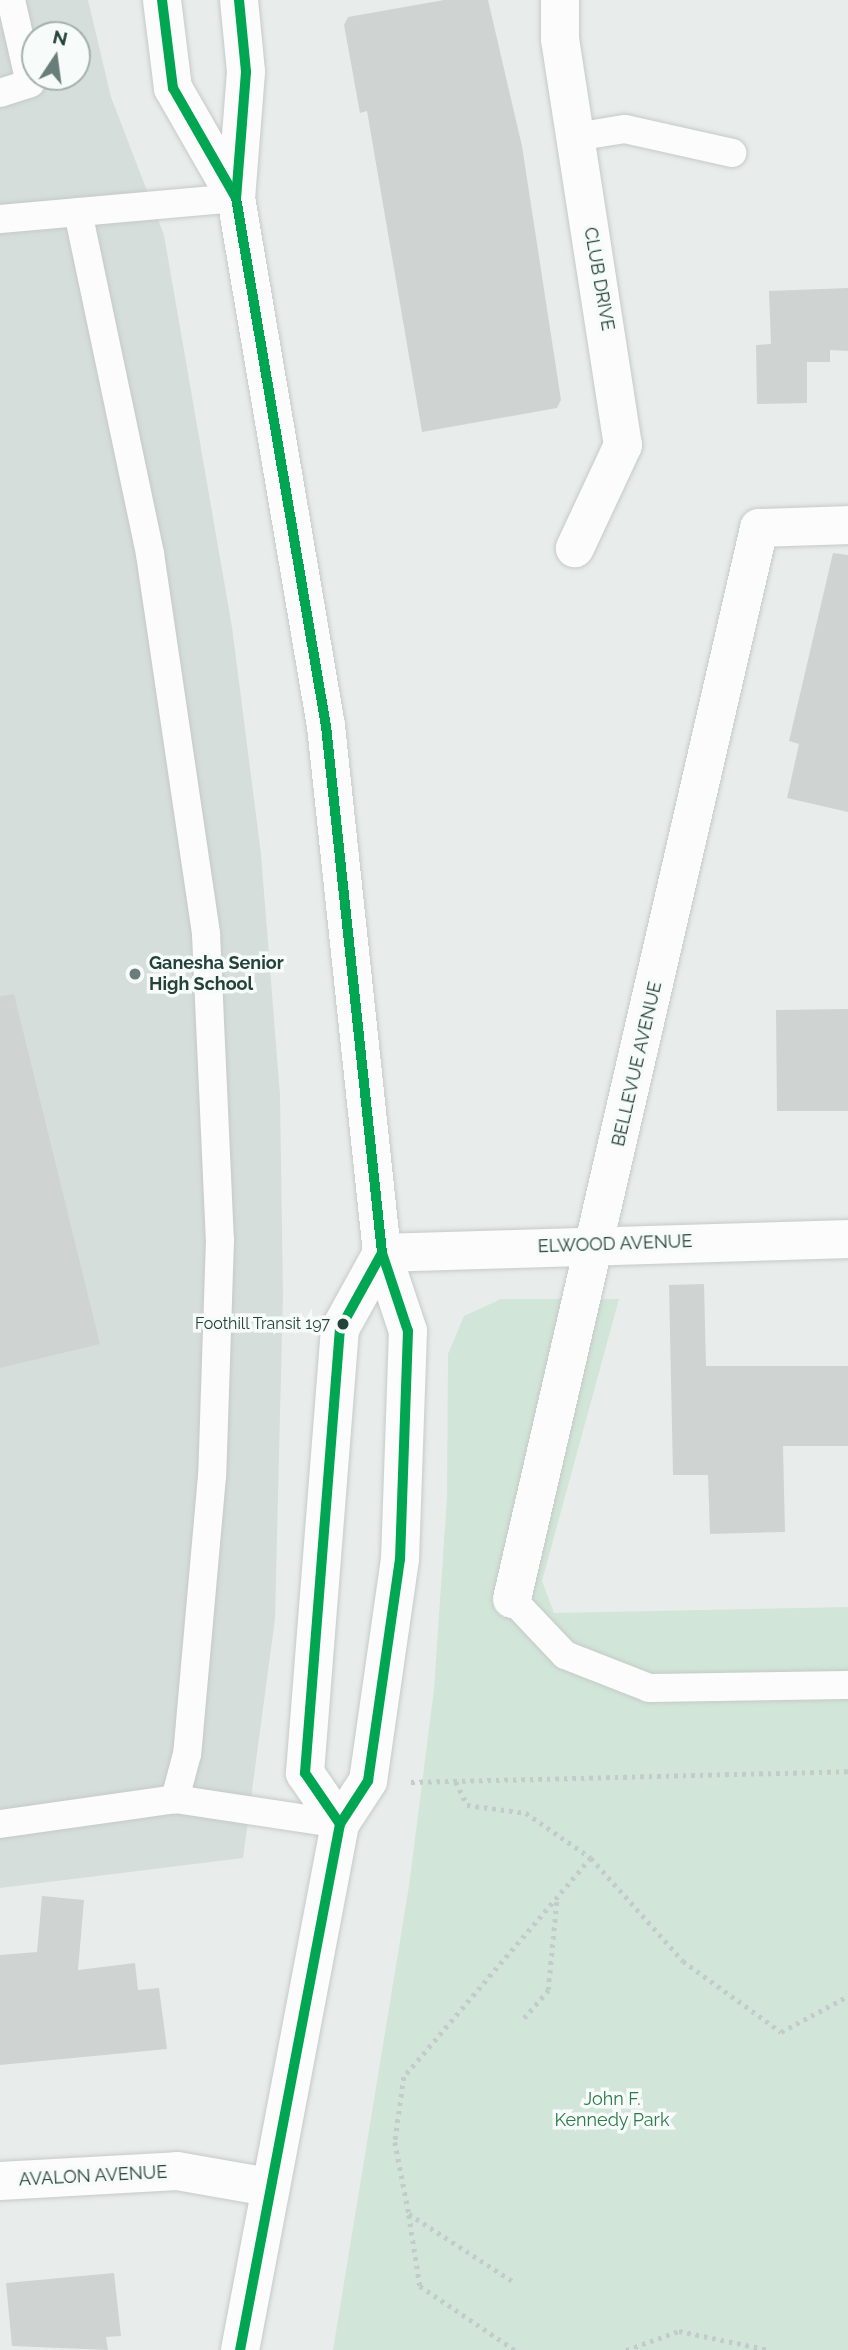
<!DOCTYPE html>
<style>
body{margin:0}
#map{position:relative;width:848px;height:2350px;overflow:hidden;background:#e8edeb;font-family:Raleway,sans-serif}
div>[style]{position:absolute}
.built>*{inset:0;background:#d6dedb}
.green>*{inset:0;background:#d1e6d8}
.building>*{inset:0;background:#cfd4d2}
.path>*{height:4.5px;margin-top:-2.25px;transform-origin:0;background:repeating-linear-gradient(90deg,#c3ccca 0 3.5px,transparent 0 8.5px)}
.roads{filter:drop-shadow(0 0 2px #c5cac8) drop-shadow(0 0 2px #c5cac8)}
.service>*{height:28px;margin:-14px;padding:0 14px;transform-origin:14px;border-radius:14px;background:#fcfcfc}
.minor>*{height:38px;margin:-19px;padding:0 19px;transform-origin:19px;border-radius:19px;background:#fcfcfc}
.secondary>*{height:38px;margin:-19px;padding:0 19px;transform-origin:19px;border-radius:19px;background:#fcfcfc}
.bus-1>*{height:10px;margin:-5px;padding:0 5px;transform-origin:5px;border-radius:5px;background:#00a651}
.dots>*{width:19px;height:19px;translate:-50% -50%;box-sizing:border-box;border:4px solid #f7fbf9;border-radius:50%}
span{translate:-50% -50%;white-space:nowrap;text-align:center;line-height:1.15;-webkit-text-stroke:7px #f7fbf9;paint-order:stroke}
.bus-label{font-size:16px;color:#24423a}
.right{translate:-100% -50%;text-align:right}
.street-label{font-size:18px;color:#24423a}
.poi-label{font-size:18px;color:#24423a;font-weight:700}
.left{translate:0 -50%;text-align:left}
.park-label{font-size:18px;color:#2d7a4b}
.north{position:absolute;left:21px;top:21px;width:70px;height:70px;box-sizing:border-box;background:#f7fbf9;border:2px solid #a3b1ad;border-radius:50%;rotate:13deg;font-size:19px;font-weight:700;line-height:28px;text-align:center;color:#24423a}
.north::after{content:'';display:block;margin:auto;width:24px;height:32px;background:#697e78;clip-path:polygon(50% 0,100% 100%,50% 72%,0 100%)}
</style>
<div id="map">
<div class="built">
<i style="clip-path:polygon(evenodd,0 0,88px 0,111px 97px,164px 235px,232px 627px,261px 854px,280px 1095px,283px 1294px,275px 1619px,243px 1858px,0 1888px,0 0,35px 35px,77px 35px,77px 77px,35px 77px,35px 35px)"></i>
</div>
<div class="green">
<i style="clip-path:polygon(501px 1299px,619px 1299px,542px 1581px,554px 1613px,848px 1607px,848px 2350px,333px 2350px,409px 1886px,434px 1689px,447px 1497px,448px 1354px,464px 1316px)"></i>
</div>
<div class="building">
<i style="clip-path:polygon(444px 0,488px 0,522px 146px,561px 400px,557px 408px,422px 432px,367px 111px,360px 113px,344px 25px,348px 17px)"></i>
<i style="clip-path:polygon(848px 288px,848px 351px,830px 350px,830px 362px,807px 362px,807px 403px,757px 404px,756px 345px,771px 344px,769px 291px)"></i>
<i style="clip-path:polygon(833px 553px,848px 555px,848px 812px,787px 798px,799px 744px,789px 741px)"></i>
<i style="clip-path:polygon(14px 994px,100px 1344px,0 1368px,0 996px)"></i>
<i style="clip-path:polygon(848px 1009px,848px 1111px,777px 1111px,776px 1010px)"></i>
<i style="clip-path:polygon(704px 1284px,706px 1366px,848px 1366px,848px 1446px,783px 1446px,785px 1532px,710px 1534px,708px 1475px,673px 1475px,669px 1285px)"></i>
<i style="clip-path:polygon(42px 1896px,84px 1900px,78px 1970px,135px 1963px,138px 1990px,159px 1988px,167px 2049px,0 2065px,0 1955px,37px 1952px)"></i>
<i style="clip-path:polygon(114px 2273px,121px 2336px,106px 2337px,108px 2350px,12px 2346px,6px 2283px)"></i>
</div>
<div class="path">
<i style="left:411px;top:1782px;width:437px;rotate:-1.4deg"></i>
<i style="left:456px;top:1782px;width:25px;rotate:64deg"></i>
<i style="left:467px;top:1805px;width:60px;rotate:7.7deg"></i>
<i style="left:526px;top:1813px;width:79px;rotate:34.7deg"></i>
<i style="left:591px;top:1858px;width:288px;rotate:130.5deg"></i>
<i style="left:404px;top:2077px;width:66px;rotate:97.9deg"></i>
<i style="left:395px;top:2142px;width:73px;rotate:79deg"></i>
<i style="left:409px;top:2214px;width:123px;rotate:33deg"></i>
<i style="left:591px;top:1858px;width:138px;rotate:48.2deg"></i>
<i style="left:683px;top:1961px;width:121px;rotate:35.9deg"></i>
<i style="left:781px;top:2032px;width:76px;rotate:-28.2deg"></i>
<i style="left:524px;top:2018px;width:37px;rotate:-49deg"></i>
<i style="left:548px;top:1990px;width:94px;rotate:-84.5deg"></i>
<i style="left:409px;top:2215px;width:72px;rotate:81.2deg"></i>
<i style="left:420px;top:2286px;width:115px;rotate:34deg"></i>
<i style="left:626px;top:2350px;width:56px;rotate:-19.7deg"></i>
<i style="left:679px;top:2331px;width:92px;rotate:11.9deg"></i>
</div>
<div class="roads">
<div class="service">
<i style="left:0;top:93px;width:32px;rotate:-18deg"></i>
<i style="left:30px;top:83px;width:85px;rotate:-102.9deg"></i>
<i style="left:575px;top:137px;width:51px;rotate:-9.1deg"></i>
<i style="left:625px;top:129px;width:110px;rotate:12.6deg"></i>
<i style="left:78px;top:212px;width:349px;rotate:78.1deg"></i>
<i style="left:150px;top:554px;width:384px;rotate:81.6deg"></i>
<i style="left:206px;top:934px;width:306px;rotate:87.4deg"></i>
<i style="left:220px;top:1240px;width:236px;rotate:91.9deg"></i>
<i style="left:212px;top:1476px;width:279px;rotate:95.1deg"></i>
<i style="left:187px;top:1754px;width:47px;rotate:104.9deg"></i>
<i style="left:0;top:219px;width:237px;rotate:-5.1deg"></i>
<i style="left:512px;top:1599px;width:77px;rotate:46.6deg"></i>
<i style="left:565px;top:1655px;width:90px;rotate:21.4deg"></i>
<i style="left:649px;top:1688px;width:199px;rotate:-0.9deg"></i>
<i style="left:0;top:1824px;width:177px;rotate:-8.1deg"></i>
<i style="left:175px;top:1799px;width:167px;rotate:8.6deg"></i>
</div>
<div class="minor">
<i style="left:560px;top:0;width:39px;rotate:90deg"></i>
<i style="left:560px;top:39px;width:411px;rotate:81.2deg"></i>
<i style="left:623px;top:445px;width:114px;rotate:115deg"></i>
<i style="left:382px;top:1253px;width:466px;rotate:-1.7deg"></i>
<i style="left:512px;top:1599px;width:1099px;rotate:-77.01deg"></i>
<i style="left:759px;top:528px;width:89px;rotate:-1.9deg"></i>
<i style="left:0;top:2181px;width:177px;rotate:-3.2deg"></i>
<i style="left:177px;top:2171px;width:93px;rotate:9.9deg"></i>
</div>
<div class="secondary">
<i style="left:162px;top:0;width:89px;rotate:82.9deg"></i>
<i style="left:173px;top:88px;width:127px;rotate:60.2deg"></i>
<i style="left:239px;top:0;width:72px;rotate:84.4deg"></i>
<i style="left:246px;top:72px;width:126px;rotate:94.5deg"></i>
<i style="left:236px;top:198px;width:536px;rotate:80.33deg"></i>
<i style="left:326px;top:726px;width:530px;rotate:83.93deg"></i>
<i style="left:382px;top:1253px;width:82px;rotate:71.6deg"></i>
<i style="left:408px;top:1331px;width:228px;rotate:92deg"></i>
<i style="left:400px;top:1559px;width:224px;rotate:98.2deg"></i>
<i style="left:368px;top:1781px;width:51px;rotate:123.1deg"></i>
<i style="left:340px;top:1824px;width:535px;rotate:100.76deg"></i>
<i style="left:340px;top:1824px;width:62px;rotate:-124.5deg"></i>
<i style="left:305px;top:1773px;width:445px;rotate:-85.5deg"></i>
<i style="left:340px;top:1329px;width:87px;rotate:-61.1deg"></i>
</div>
</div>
<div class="bus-1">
<i style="left:162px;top:0;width:89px;rotate:82.9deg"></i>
<i style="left:173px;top:88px;width:127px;rotate:60.2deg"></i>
<i style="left:239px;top:0;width:72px;rotate:84.4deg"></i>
<i style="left:246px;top:72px;width:126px;rotate:94.5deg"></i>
<i style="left:236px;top:198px;width:536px;rotate:80.33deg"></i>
<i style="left:326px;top:726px;width:530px;rotate:83.93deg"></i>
<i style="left:382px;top:1253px;width:82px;rotate:71.6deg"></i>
<i style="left:408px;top:1331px;width:228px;rotate:92deg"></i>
<i style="left:400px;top:1559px;width:224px;rotate:98.2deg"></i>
<i style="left:368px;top:1781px;width:51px;rotate:123.1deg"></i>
<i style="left:340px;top:1824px;width:535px;rotate:100.76deg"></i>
<i style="left:340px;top:1824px;width:62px;rotate:-124.5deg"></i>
<i style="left:305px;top:1773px;width:445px;rotate:-85.5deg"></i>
<i style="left:340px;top:1329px;width:87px;rotate:-61.1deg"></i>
</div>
<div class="dots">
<i style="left:135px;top:974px;background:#697e78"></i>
<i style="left:343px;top:1324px;background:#24423a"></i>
</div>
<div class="bus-label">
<span class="right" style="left:330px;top:1324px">Foothill Transit 197</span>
</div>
<div class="street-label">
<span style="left:599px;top:279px;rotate:80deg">CLUB DRIVE</span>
<span style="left:637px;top:1064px;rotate:-77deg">BELLEVUE AVENUE</span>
<span style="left:615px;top:1244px;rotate:-2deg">ELWOOD AVENUE</span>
<span style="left:93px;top:2176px;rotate:-3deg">AVALON AVENUE</span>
</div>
<div class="poi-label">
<span class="left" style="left:149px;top:974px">Ganesha Senior<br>High School</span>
</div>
<div class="park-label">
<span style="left:612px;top:2110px">John F.<br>Kennedy Park</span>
</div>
<div class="north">N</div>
</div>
